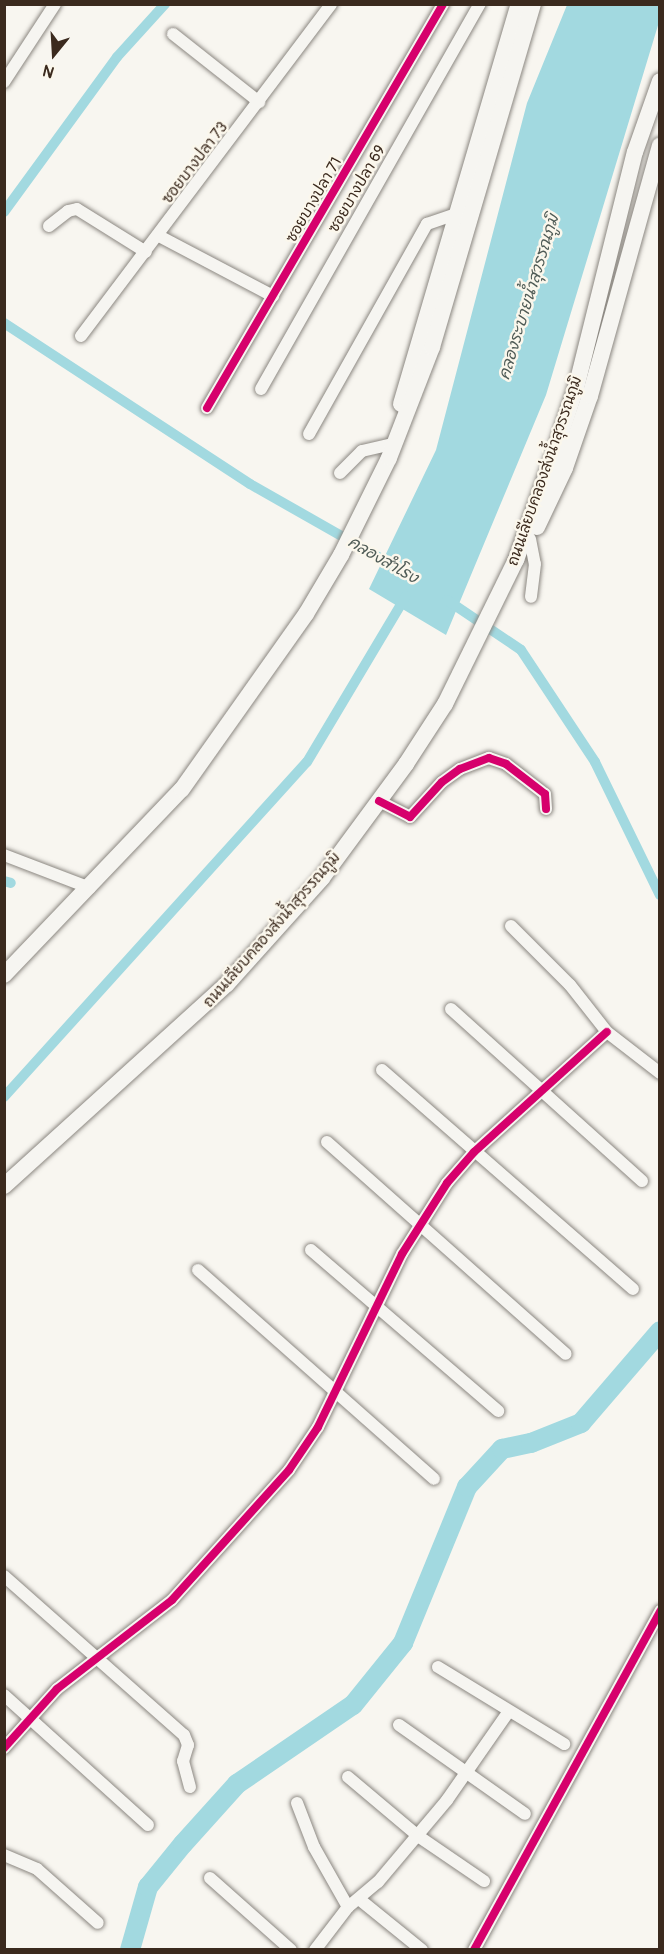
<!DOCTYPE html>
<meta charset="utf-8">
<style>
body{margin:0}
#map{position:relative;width:664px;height:1954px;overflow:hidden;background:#f8f6f0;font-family:Pangolin,"Playpen Sans Thai",sans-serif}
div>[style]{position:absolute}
.water>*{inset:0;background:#a2d9e0}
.canal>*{height:10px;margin:-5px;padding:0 5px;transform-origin:5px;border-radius:5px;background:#a2d9e0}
.river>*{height:20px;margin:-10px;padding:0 10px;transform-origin:10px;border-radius:10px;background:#a2d9e0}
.roads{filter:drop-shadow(0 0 2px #8b8781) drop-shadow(0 0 2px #8b8781)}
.street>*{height:12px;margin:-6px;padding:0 6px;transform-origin:6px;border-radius:6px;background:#f6f5f1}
.secondary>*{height:16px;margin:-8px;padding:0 8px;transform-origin:8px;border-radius:8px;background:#f6f5f1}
.cycleway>*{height:8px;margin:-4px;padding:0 4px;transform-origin:4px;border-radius:4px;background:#d6006c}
span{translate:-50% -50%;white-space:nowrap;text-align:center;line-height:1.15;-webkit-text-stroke:5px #fbf7ec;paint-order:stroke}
.street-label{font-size:15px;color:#3b2a1e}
.water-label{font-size:16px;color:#4f5b56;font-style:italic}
.frame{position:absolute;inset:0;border:6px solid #3b2a1e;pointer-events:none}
.north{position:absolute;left:24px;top:24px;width:60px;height:60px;-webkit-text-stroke:4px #fbf7ec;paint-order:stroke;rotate:198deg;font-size:16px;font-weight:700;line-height:24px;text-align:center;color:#3b2a1e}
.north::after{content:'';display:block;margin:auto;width:21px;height:27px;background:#3b2a1e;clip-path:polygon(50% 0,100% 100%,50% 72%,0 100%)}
</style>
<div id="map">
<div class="water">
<i style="clip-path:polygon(567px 5px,659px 5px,659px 22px,546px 395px,446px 635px,369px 589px,436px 450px,527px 103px)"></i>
</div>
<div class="canal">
<i style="left:4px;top:212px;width:192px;rotate:-53.9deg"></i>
<i style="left:117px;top:57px;width:72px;rotate:-47.8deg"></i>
<i style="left:4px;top:323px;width:294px;rotate:33.2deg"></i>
<i style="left:250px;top:484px;width:168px;rotate:29.6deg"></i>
<i style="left:447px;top:600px;width:89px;rotate:34deg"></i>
<i style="left:521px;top:650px;width:134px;rotate:56.5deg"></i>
<i style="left:595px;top:762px;width:148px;rotate:64deg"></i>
<i style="left:4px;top:881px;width:7px;rotate:16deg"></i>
<i style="left:4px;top:1097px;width:452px;rotate:-47.9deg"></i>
<i style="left:307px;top:762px;width:193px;rotate:-59.2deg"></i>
</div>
<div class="river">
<i style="left:130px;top:1950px;width:66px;rotate:-74.1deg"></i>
<i style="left:148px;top:1887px;width:55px;rotate:-50.9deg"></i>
<i style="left:183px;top:1844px;width:81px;rotate:-48deg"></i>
<i style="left:237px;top:1784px;width:140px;rotate:-34.3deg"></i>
<i style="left:353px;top:1705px;width:80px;rotate:-51.1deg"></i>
<i style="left:403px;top:1643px;width:169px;rotate:-67.7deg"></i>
<i style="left:467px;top:1487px;width:52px;rotate:-47.4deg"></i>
<i style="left:502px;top:1449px;width:30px;rotate:-12deg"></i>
<i style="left:531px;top:1443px;width:54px;rotate:-21.8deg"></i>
<i style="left:581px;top:1423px;width:121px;rotate:-49.3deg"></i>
</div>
<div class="roads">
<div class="street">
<i style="left:173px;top:34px;width:110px;rotate:38.3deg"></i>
<i style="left:4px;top:82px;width:93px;rotate:-56.8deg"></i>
<i style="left:49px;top:226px;width:24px;rotate:-38deg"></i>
<i style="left:68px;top:211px;width:9px;rotate:-13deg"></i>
<i style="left:77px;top:209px;width:81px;rotate:31.9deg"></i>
<i style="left:159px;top:236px;width:129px;rotate:27.8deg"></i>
<i style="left:81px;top:336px;width:416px;rotate:-53deg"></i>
<i style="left:261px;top:389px;width:443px;rotate:-60.4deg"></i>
<i style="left:207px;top:408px;width:468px;rotate:-59.7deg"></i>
<i style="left:309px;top:434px;width:241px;rotate:-60.7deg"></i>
<i style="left:427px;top:224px;width:31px;rotate:-19deg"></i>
<i style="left:340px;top:473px;width:31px;rotate:-45deg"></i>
<i style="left:362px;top:451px;width:31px;rotate:-13deg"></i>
<i style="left:530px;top:539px;width:25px;rotate:79deg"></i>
<i style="left:535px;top:564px;width:33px;rotate:97deg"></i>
<i style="left:379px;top:801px;width:35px;rotate:27deg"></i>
<i style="left:410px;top:817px;width:47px;rotate:-47.6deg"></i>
<i style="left:442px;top:782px;width:22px;rotate:-36deg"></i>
<i style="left:460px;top:769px;width:31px;rotate:-21deg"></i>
<i style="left:489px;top:758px;width:18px;rotate:19deg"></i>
<i style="left:506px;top:764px;width:49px;rotate:37.6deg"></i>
<i style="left:545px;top:794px;width:15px;rotate:86deg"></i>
<i style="left:4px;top:855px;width:92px;rotate:21deg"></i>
<i style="left:511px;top:926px;width:83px;rotate:45deg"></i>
<i style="left:570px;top:985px;width:60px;rotate:51.8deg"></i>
<i style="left:607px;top:1032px;width:67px;rotate:37.7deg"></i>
<i style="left:451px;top:1009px;width:257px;rotate:42deg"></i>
<i style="left:382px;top:1070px;width:333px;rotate:41.1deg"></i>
<i style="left:327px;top:1142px;width:319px;rotate:41.6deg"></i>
<i style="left:311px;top:1250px;width:247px;rotate:40.7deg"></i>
<i style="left:198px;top:1270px;width:315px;rotate:41.5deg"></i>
<i style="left:4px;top:1576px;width:240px;rotate:41.5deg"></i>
<i style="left:184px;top:1735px;width:11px;rotate:68deg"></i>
<i style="left:188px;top:1745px;width:17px;rotate:107deg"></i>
<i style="left:183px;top:1761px;width:27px;rotate:75deg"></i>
<i style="left:438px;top:1667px;width:148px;rotate:31.4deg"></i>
<i style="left:4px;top:1695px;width:194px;rotate:42.1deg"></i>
<i style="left:399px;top:1725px;width:154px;rotate:35.2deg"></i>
<i style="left:4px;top:1748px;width:79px;rotate:-48.1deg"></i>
<i style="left:57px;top:1689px;width:145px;rotate:-37.7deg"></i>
<i style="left:172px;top:1600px;width:175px;rotate:-48deg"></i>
<i style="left:289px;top:1470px;width:52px;rotate:-56deg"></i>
<i style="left:318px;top:1427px;width:192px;rotate:-64.1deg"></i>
<i style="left:402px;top:1254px;width:84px;rotate:-57.6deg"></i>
<i style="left:447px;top:1183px;width:41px;rotate:-48.9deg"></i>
<i style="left:474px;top:1152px;width:179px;rotate:-42.1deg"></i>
<i style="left:348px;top:1777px;width:92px;rotate:40.1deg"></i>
<i style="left:418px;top:1836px;width:80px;rotate:34.3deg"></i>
<i style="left:297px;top:1803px;width:47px;rotate:68.9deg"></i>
<i style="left:314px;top:1847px;width:69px;rotate:60.5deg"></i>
<i style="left:4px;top:1855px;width:36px;rotate:23deg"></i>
<i style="left:37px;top:1869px;width:81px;rotate:41.5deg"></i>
<i style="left:210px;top:1878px;width:108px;rotate:41.6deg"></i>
<i style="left:359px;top:1899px;width:81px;rotate:39deg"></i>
<i style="left:315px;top:1950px;width:54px;rotate:-52.5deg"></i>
<i style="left:348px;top:1907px;width:39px;rotate:-40deg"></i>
<i style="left:378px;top:1882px;width:107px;rotate:-49.9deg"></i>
<i style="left:447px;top:1800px;width:108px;rotate:-55.1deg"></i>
<i style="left:474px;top:1950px;width:387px;rotate:-61.2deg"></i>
</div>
<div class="secondary">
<i style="left:401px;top:404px;width:417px;rotate:-73.6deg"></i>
<i style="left:537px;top:527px;width:65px;rotate:-64.6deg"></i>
<i style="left:565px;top:468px;width:76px;rotate:-70.9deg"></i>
<i style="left:590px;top:396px;width:260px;rotate:-74.4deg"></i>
<i style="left:4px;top:975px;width:257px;rotate:-46.3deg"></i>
<i style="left:182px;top:789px;width:214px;rotate:-54.7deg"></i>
<i style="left:306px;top:614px;width:69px;rotate:-59.3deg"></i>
<i style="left:341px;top:555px;width:108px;rotate:-63.7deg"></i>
<i style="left:389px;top:458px;width:119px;rotate:-68.8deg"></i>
<i style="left:432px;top:347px;width:358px;rotate:-73.6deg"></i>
<i style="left:4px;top:1186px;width:301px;rotate:-42.2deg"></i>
<i style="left:227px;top:984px;width:142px;rotate:-48.1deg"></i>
<i style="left:322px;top:878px;width:142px;rotate:-53.6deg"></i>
<i style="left:406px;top:764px;width:72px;rotate:-57deg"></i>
<i style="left:445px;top:704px;width:161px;rotate:-63.8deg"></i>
<i style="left:516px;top:560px;width:103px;rotate:-70.2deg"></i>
<i style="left:551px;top:463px;width:79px;rotate:-71.6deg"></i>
<i style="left:576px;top:388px;width:243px;rotate:-76deg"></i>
<i style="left:635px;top:152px;width:75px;rotate:-70.6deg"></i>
</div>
</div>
<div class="cycleway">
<i style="left:207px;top:408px;width:468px;rotate:-59.7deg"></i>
<i style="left:379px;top:801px;width:35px;rotate:27deg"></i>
<i style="left:410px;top:817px;width:47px;rotate:-47.6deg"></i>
<i style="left:442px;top:782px;width:22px;rotate:-36deg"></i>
<i style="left:460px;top:769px;width:31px;rotate:-21deg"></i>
<i style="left:489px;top:758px;width:18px;rotate:19deg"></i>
<i style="left:506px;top:764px;width:49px;rotate:37.6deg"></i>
<i style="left:545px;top:794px;width:15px;rotate:86deg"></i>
<i style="left:4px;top:1748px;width:79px;rotate:-48.1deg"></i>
<i style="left:57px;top:1689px;width:145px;rotate:-37.7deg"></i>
<i style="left:172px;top:1600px;width:175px;rotate:-48deg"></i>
<i style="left:289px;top:1470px;width:52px;rotate:-56deg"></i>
<i style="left:318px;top:1427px;width:192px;rotate:-64.1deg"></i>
<i style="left:402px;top:1254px;width:84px;rotate:-57.6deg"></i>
<i style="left:447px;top:1183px;width:41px;rotate:-48.9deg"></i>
<i style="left:474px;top:1152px;width:179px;rotate:-42.1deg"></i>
<i style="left:474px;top:1950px;width:387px;rotate:-61.2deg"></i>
</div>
<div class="street-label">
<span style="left:195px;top:163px;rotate:-53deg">ซอยบางปลา 73</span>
<span style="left:357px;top:189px;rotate:-60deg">ซอยบางปลา 69</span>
<span style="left:314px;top:200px;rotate:-60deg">ซอยบางปลา 71</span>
<span style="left:545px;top:471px;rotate:-71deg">ถนนเลียบคลองส่งน้ำสุวรรณภูมิ</span>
<span style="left:272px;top:930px;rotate:-49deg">ถนนเลียบคลองส่งน้ำสุวรรณภูมิ</span>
</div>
<div class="water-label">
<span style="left:529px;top:297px;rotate:-73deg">คลองระบายน้ำสุวรรณภูมิ</span>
<span style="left:383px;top:560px;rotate:30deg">คลองสำโรง</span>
</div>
<div class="frame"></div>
<div class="north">N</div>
</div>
